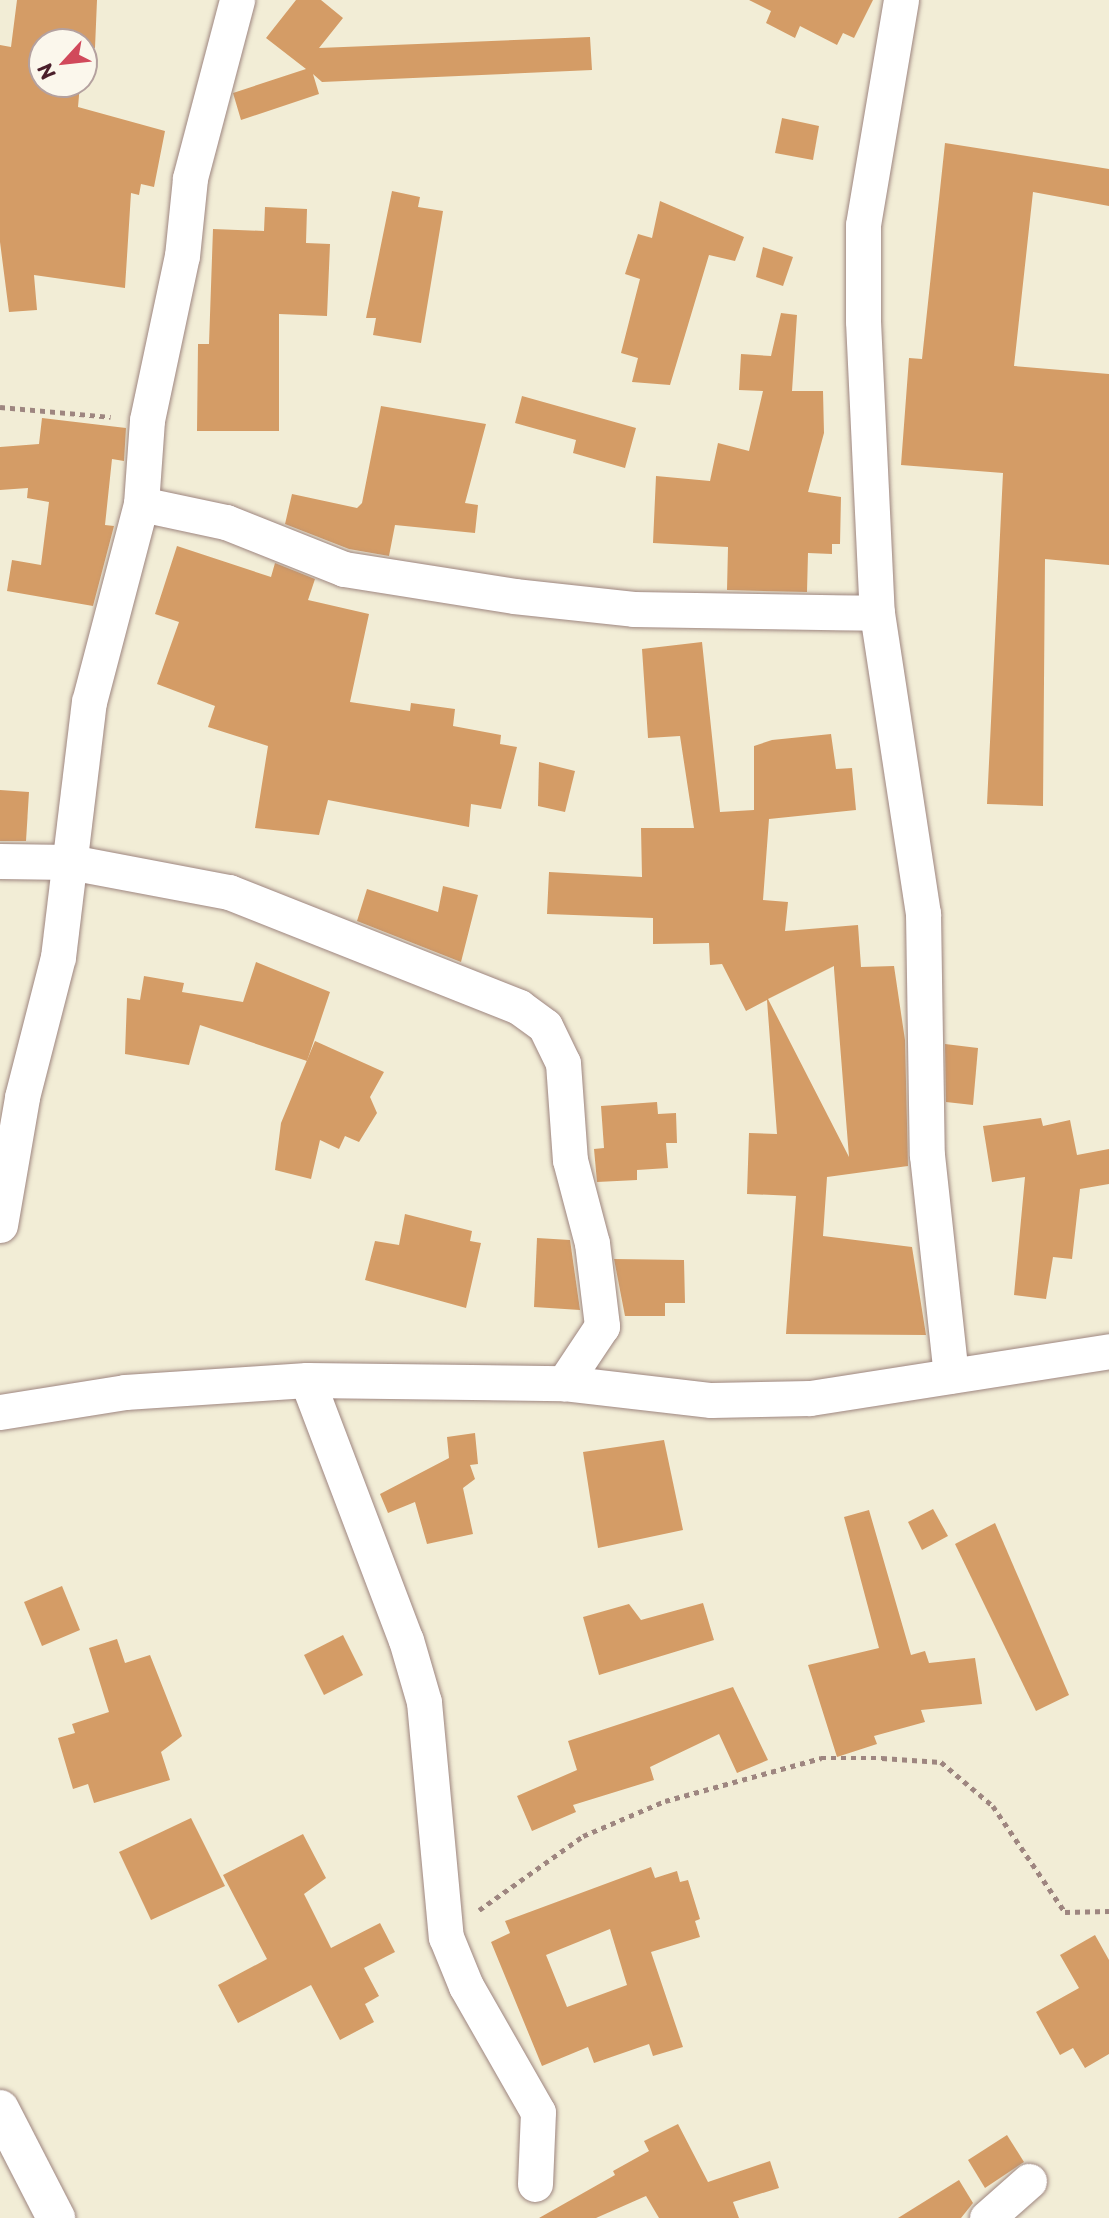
<!DOCTYPE html>
<style>
body{margin:0}
#map{position:relative;width:1109px;height:2218px;overflow:hidden;background:#f2edd6;font-family:"Playpen Sans",sans-serif}
div>[style]{position:absolute}
.building>*{inset:0;background:#d49c66}
.path>*{height:4.5px;margin-top:-2.25px;transform-origin:0;background:repeating-linear-gradient(90deg,#9e8680 0 5px,transparent 0 10px)}
.roads{filter:drop-shadow(0 0 2px #9e8680) drop-shadow(0 0 2px #9e8680)}
.minor>*{height:35px;margin:-17.5px;padding:0 17.5px;transform-origin:17.5px;border-radius:17.5px;background:#fff}
.secondary>*{height:38px;margin:-19px;padding:0 19px;transform-origin:19px;border-radius:19px;background:#fff}
span{translate:-50% -50%;white-space:nowrap;text-align:center;line-height:1.15;-webkit-text-stroke:6px #fbf7ec;paint-order:stroke}
.north{position:absolute;left:28px;top:28px;width:70px;height:70px;box-sizing:border-box;background:#fbf7ec;border:2px solid #b4a19f;border-radius:50%;rotate:243deg;font-size:19px;font-weight:700;line-height:28px;text-align:center;color:#4a1f2b}
.north::after{content:'';display:block;margin:auto;width:24px;height:32px;background:#d1495b;clip-path:polygon(50% 0,100% 100%,50% 72%,0 100%)}
</style>
<div id="map">
<div class="building">
<i style="clip-path:polygon(17px 0,97px 0,95px 48px,84px 48px,84px 42px,42px 42px,42px 84px,80px 84px,78px 107px,165px 131px,154px 187px,141px 184px,139px 195px,131px 193px,125px 288px,34px 275px,37px 310px,9px 312px,0 242px,0 45px,11px 47px)"></i>
<i style="clip-path:polygon(296px 0,321px 0,343px 18px,319px 48px,590px 37px,592px 70px,322px 82px,313px 74px,319px 94px,241px 120px,233px 93px,306px 69px,266px 38px)"></i>
<i style="clip-path:polygon(749px 0,873px 0,854px 38px,843px 33px,837px 45px,800px 26px,795px 38px,766px 23px,771px 11px)"></i>
<i style="clip-path:polygon(782px 118px,819px 126px,813px 160px,775px 153px)"></i>
<i style="clip-path:polygon(945px 143px,1109px 169px,1109px 206px,1033px 192px,1014px 366px,1109px 374px,1109px 565px,1045px 559px,1043px 806px,987px 804px,1003px 473px,901px 465px,909px 358px,922px 359px)"></i>
<i style="clip-path:polygon(392px 191px,420px 197px,418px 207px,443px 211px,421px 343px,373px 335px,376px 318px,366px 318px)"></i>
<i style="clip-path:polygon(660px 201px,744px 237px,735px 261px,709px 255px,670px 385px,632px 382px,638px 358px,621px 353px,640px 279px,625px 274px,638px 234px,652px 238px)"></i>
<i style="clip-path:polygon(265px 207px,307px 209px,306px 243px,330px 244px,327px 316px,279px 314px,279px 431px,197px 431px,198px 344px,209px 344px,213px 229px,264px 231px)"></i>
<i style="clip-path:polygon(763px 247px,793px 257px,783px 286px,756px 277px)"></i>
<i style="clip-path:polygon(781px 313px,797px 315px,792px 391px,823px 391px,824px 433px,808px 492px,841px 497px,840px 544px,832px 544px,832px 554px,808px 553px,807px 592px,727px 590px,728px 547px,653px 543px,656px 476px,710px 481px,718px 443px,749px 451px,763px 391px,739px 390px,741px 354px,771px 356px)"></i>
<i style="clip-path:polygon(522px 396px,636px 428px,625px 468px,573px 453px,576px 440px,515px 423px)"></i>
<i style="clip-path:polygon(381px 406px,486px 424px,465px 503px,478px 505px,475px 533px,395px 525px,389px 556px,349px 549px,285px 524px,292px 494px,357px 508px,362px 503px)"></i>
<i style="clip-path:polygon(42px 418px,126px 428px,124px 461px,112px 459px,105px 525px,114px 526px,93px 606px,7px 591px,12px 560px,41px 565px,49px 502px,27px 498px,28px 488px,0 490px,0 447px,39px 444px)"></i>
<i style="clip-path:polygon(177px 546px,271px 577px,275px 563px,315px 579px,308px 600px,369px 614px,350px 702px,410px 711px,411px 703px,455px 709px,453px 726px,501px 735px,500px 744px,517px 747px,501px 809px,471px 804px,469px 827px,328px 800px,319px 835px,255px 828px,268px 746px,208px 727px,215px 706px,157px 684px,179px 622px,155px 614px)"></i>
<i style="clip-path:polygon(evenodd,702px 642px,720px 812px,754px 810px,754px 746px,772px 740px,831px 734px,836px 769px,852px 768px,856px 810px,769px 819px,763px 900px,788px 902px,785px 931px,858px 925px,861px 967px,894px 966px,905px 1040px,908px 1166px,827px 1177px,823px 1236px,912px 1247px,926px 1335px,786px 1334px,796px 1196px,747px 1194px,749px 1133px,777px 1134px,767px 1000px,746px 1011px,722px 964px,710px 965px,709px 943px,653px 944px,653px 918px,547px 914px,549px 872px,642px 877px,641px 828px,694px 828px,680px 736px,648px 738px,642px 649px,702px 642px,834px 966px,834px 969px,849px 1157px,768px 999px,834px 966px)"></i>
<i style="clip-path:polygon(539px 762px,575px 771px,565px 812px,538px 806px)"></i>
<i style="clip-path:polygon(0 790px,29px 792px,26px 841px,0 841px)"></i>
<i style="clip-path:polygon(443px 886px,478px 895px,461px 962px,357px 921px,367px 889px,438px 912px)"></i>
<i style="clip-path:polygon(256px 962px,330px 992px,307px 1061px,200px 1025px,189px 1065px,125px 1054px,127px 998px,140px 1000px,144px 976px,184px 983px,182px 992px,243px 1002px)"></i>
<i style="clip-path:polygon(315px 1041px,384px 1072px,370px 1097px,377px 1113px,359px 1142px,345px 1136px,339px 1149px,320px 1140px,311px 1179px,275px 1170px,281px 1123px)"></i>
<i style="clip-path:polygon(945px 1044px,978px 1048px,973px 1105px,946px 1102px)"></i>
<i style="clip-path:polygon(657px 1102px,658px 1114px,676px 1113px,677px 1143px,666px 1143px,668px 1168px,637px 1170px,637px 1180px,597px 1182px,594px 1149px,604px 1148px,601px 1106px)"></i>
<i style="clip-path:polygon(1041px 1118px,1043px 1126px,1070px 1120px,1077px 1155px,1109px 1149px,1109px 1184px,1080px 1189px,1072px 1259px,1053px 1257px,1046px 1299px,1014px 1295px,1025px 1177px,992px 1182px,983px 1126px)"></i>
<i style="clip-path:polygon(405px 1214px,472px 1231px,470px 1241px,481px 1243px,466px 1308px,365px 1280px,375px 1241px,399px 1245px)"></i>
<i style="clip-path:polygon(537px 1238px,570px 1240px,580px 1310px,534px 1307px)"></i>
<i style="clip-path:polygon(614px 1259px,684px 1260px,685px 1303px,665px 1303px,665px 1316px,625px 1316px)"></i>
<i style="clip-path:polygon(475px 1433px,478px 1464px,470px 1465px,475px 1479px,463px 1488px,473px 1534px,427px 1544px,415px 1502px,388px 1513px,380px 1494px,449px 1458px,447px 1437px)"></i>
<i style="clip-path:polygon(664px 1440px,683px 1530px,598px 1548px,583px 1452px)"></i>
<i style="clip-path:polygon(933px 1509px,948px 1536px,922px 1550px,908px 1522px)"></i>
<i style="clip-path:polygon(869px 1510px,911px 1655px,925px 1651px,929px 1663px,975px 1658px,982px 1704px,921px 1710px,925px 1722px,874px 1736px,877px 1744px,837px 1757px,808px 1665px,879px 1648px,844px 1517px)"></i>
<i style="clip-path:polygon(995px 1523px,1069px 1695px,1036px 1711px,955px 1544px)"></i>
<i style="clip-path:polygon(62px 1586px,80px 1630px,42px 1646px,24px 1602px)"></i>
<i style="clip-path:polygon(703px 1603px,714px 1640px,599px 1675px,583px 1617px,629px 1604px,641px 1620px)"></i>
<i style="clip-path:polygon(343px 1635px,363px 1675px,324px 1695px,304px 1655px)"></i>
<i style="clip-path:polygon(117px 1639px,125px 1663px,150px 1655px,182px 1736px,161px 1752px,170px 1780px,94px 1803px,88px 1784px,73px 1789px,58px 1738px,75px 1733px,72px 1724px,109px 1712px,89px 1648px)"></i>
<i style="clip-path:polygon(733px 1687px,768px 1760px,737px 1773px,719px 1734px,650px 1767px,654px 1780px,573px 1805px,576px 1812px,532px 1831px,517px 1796px,577px 1770px,568px 1741px)"></i>
<i style="clip-path:polygon(191px 1818px,225px 1886px,151px 1920px,119px 1852px)"></i>
<i style="clip-path:polygon(303px 1834px,326px 1878px,304px 1894px,331px 1948px,380px 1923px,395px 1952px,364px 1968px,379px 1996px,365px 2004px,374px 2022px,340px 2040px,311px 1985px,238px 2023px,218px 1985px,267px 1959px,223px 1875px)"></i>
<i style="clip-path:polygon(evenodd,651px 1867px,655px 1878px,677px 1871px,680px 1882px,688px 1880px,700px 1919px,695px 1921px,700px 1937px,651px 1952px,683px 2047px,653px 2056px,649px 2044px,594px 2063px,588px 2047px,542px 2066px,491px 1942px,510px 1933px,505px 1921px,651px 1867px,610px 1929px,627px 1985px,567px 2007px,546px 1955px,610px 1929px)"></i>
<i style="clip-path:polygon(1095px 1935px,1109px 1960px,1109px 2054px,1085px 2068px,1073px 2048px,1060px 2055px,1036px 2012px,1079px 1988px,1060px 1955px)"></i>
<i style="clip-path:polygon(678px 2124px,708px 2182px,770px 2161px,779px 2188px,733px 2202px,739px 2218px,659px 2218px,646px 2196px,596px 2218px,539px 2218px,615px 2175px,613px 2171px,649px 2151px,644px 2141px)"></i>
<i style="clip-path:polygon(1007px 2135px,1024px 2162px,985px 2188px,968px 2160px)"></i>
<i style="clip-path:polygon(959px 2180px,973px 2203px,961px 2218px,898px 2218px)"></i>
</div>
<div class="path">
<i style="left:0;top:407px;width:111px;rotate:5.1deg"></i>
<i style="left:479px;top:1910px;width:128px;rotate:-35.4deg"></i>
<i style="left:583px;top:1836px;width:89px;rotate:-23.1deg"></i>
<i style="left:665px;top:1801px;width:162px;rotate:-15.4deg"></i>
<i style="left:821px;top:1758px;width:61px"></i>
<i style="left:882px;top:1758px;width:59px;rotate:3.9deg"></i>
<i style="left:941px;top:1762px;width:68px;rotate:40.2deg"></i>
<i style="left:993px;top:1806px;width:128px;rotate:55.8deg"></i>
<i style="left:1065px;top:1912px;width:44px;rotate:-1.3deg"></i>
</div>
<div class="roads">
<div class="minor">
<i style="left:901px;top:0;width:228px;rotate:99.6deg"></i>
<i style="left:863px;top:225px;width:96px;rotate:90deg"></i>
<i style="left:863px;top:321px;width:292px;rotate:87.3deg"></i>
<i style="left:877px;top:613px;width:304px;rotate:81.3deg"></i>
<i style="left:923px;top:913px;width:242px;rotate:89.1deg"></i>
<i style="left:927px;top:1155px;width:222px;rotate:83.8deg"></i>
<i style="left:141px;top:504px;width:87px;rotate:12deg"></i>
<i style="left:226px;top:522px;width:127px;rotate:21.7deg"></i>
<i style="left:344px;top:569px;width:172px;rotate:9deg"></i>
<i style="left:514px;top:596px;width:120px;rotate:6.2deg"></i>
<i style="left:633px;top:609px;width:244px;rotate:0.9deg"></i>
<i style="left:0;top:861px;width:70px;rotate:0.8deg"></i>
<i style="left:70px;top:862px;width:162px;rotate:10.7deg"></i>
<i style="left:229px;top:892px;width:312px;rotate:21.6deg"></i>
<i style="left:519px;top:1007px;width:32px;rotate:36deg"></i>
<i style="left:545px;top:1026px;width:41px;rotate:64.1deg"></i>
<i style="left:563px;top:1063px;width:97px;rotate:85.9deg"></i>
<i style="left:570px;top:1160px;width:86px;rotate:75.2deg"></i>
<i style="left:592px;top:1243px;width:84px;rotate:83.1deg"></i>
<i style="left:602px;top:1326px;width:69px;rotate:123.7deg"></i>
<i style="left:0;top:1225px;width:130px;rotate:-80.2deg"></i>
<i style="left:22px;top:1097px;width:145px;rotate:-75.6deg"></i>
<i style="left:58px;top:957px;width:257px;rotate:-83.1deg"></i>
<i style="left:89px;top:702px;width:205px;rotate:-75.3deg"></i>
<i style="left:141px;top:504px;width:84px;rotate:-85.9deg"></i>
<i style="left:147px;top:420px;width:168px;rotate:-78deg"></i>
<i style="left:182px;top:256px;width:78px;rotate:-84.1deg"></i>
<i style="left:190px;top:178px;width:184px;rotate:-75.2deg"></i>
<i style="left:307px;top:1380px;width:278px;rotate:69.2deg"></i>
<i style="left:406px;top:1640px;width:65px;rotate:73.8deg"></i>
<i style="left:424px;top:1702px;width:236px;rotate:84.7deg"></i>
<i style="left:446px;top:1937px;width:53px;rotate:67.8deg"></i>
<i style="left:466px;top:1986px;width:145px;rotate:60.3deg"></i>
<i style="left:538px;top:2112px;width:72px;rotate:92.4deg"></i>
<i style="left:0;top:1412px;width:127px;rotate:-9.1deg"></i>
<i style="left:125px;top:1392px;width:182px;rotate:-3.8deg"></i>
<i style="left:307px;top:1380px;width:257px;rotate:0.7deg"></i>
<i style="left:564px;top:1383px;width:148px;rotate:6.6deg"></i>
<i style="left:711px;top:1400px;width:99px;rotate:-1.2deg"></i>
<i style="left:810px;top:1398px;width:303px;rotate:-8.9deg"></i>
<i style="left:987px;top:2218px;width:56px;rotate:-41.4deg"></i>
</div>
<div class="secondary">
<i style="left:0;top:2109px;width:123px;rotate:62.8deg"></i>
</div>
</div>
<div class="north">N</div>
</div>
